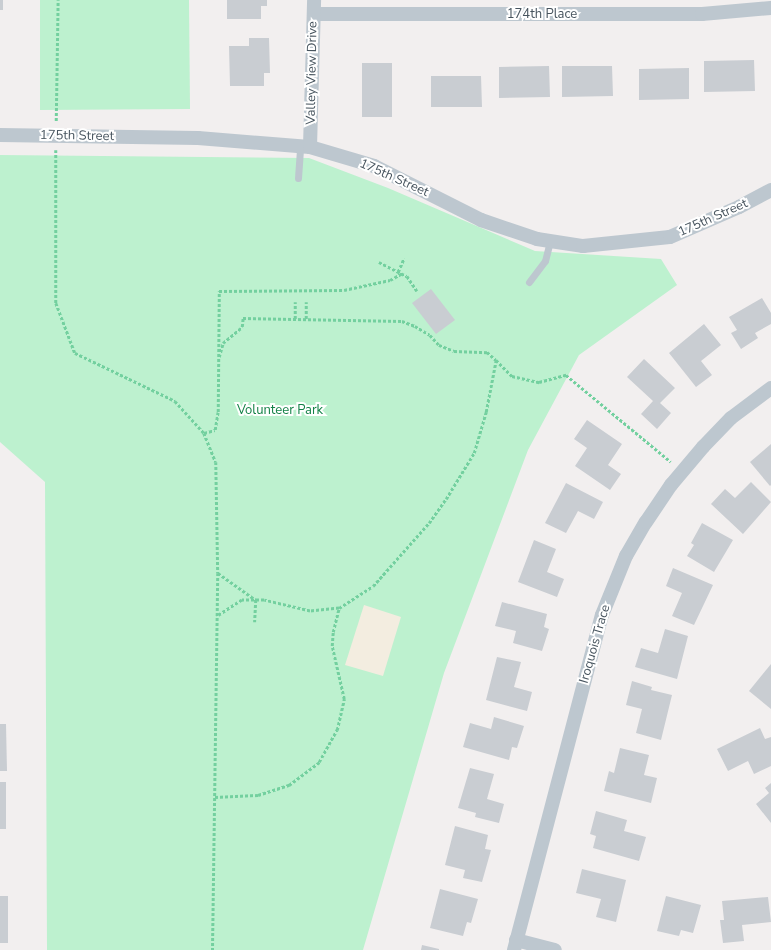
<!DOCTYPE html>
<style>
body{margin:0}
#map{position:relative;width:771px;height:950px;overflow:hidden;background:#f2efef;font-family:"Nunito Sans",sans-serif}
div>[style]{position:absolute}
.green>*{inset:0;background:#bdf1cf}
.sand>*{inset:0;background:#f3ede0}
.building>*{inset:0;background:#c9cdd2}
.path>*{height:2.5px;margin-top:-1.25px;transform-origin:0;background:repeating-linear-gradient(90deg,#73d09f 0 3px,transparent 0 5px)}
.service>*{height:7px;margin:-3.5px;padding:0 3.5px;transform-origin:3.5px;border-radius:3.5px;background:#bdc7cf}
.minor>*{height:14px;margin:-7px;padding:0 7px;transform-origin:7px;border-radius:7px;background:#bdc7cf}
span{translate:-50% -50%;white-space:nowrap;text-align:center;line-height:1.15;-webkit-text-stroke:4px #fff;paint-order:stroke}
.street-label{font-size:13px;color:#47545e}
.park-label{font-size:13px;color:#148247}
</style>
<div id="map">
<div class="green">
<i style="clip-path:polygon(40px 0,189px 0,190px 109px,40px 110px)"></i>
<i style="clip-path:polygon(0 155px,309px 158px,388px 188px,535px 251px,661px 259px,677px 285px,579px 355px,528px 450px,444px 673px,363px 950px,47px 950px,45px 482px,0 442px)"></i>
</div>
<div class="sand">
<i style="clip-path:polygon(364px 605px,401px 617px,383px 676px,345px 665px)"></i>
</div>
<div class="building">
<i style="clip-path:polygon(0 0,3px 0,3px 10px,0 10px)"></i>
<i style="clip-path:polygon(227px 0,267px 0,267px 6px,261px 6px,261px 19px,227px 19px)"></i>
<i style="clip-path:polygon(249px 38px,269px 38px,270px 73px,264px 73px,264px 86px,230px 86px,229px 46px,249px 46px)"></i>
<i style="clip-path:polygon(754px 60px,755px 91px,704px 92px,704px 61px)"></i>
<i style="clip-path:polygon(362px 63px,392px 63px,392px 117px,362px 117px)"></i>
<i style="clip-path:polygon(549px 66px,550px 97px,499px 98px,499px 67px)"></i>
<i style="clip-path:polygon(562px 66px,612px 66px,613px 96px,562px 97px)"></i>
<i style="clip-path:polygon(689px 68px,689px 99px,639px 100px,639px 69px)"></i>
<i style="clip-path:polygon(431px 76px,481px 76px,482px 107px,431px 107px)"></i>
<i style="clip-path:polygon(431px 289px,455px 320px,436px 334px,412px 303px)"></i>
<i style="clip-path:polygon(762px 298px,771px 313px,771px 324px,755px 333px,758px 338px,741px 349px,731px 333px,737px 330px,729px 317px)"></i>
<i style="clip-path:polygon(704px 324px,721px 345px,701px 361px,712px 375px,696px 387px,669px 353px)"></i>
<i style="clip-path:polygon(644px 359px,675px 388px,660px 403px,671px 413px,657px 429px,641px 414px,653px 401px,627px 377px)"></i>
<i style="clip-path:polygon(587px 420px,622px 444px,608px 465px,621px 474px,610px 490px,575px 466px,587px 448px,574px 439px)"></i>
<i style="clip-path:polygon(771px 444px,771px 485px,770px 486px,750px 462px)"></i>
<i style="clip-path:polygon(751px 482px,771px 502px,743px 534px,711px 504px,725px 489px,735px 498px)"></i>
<i style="clip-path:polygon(566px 483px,603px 502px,594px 519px,578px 511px,566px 533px,545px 523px)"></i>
<i style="clip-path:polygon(702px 523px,733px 540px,714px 572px,687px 556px,694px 545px,691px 543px)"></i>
<i style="clip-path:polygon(534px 540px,556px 549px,547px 572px,564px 579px,557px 597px,518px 582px)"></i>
<i style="clip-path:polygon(673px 568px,713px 585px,694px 625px,672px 616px,682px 593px,666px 586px)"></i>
<i style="clip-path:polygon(502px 602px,547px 614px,544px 627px,549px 629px,542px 651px,513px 643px,516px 631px,495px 626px)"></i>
<i style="clip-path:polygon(665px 629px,688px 636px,677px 679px,635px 667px,641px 648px,658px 653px)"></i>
<i style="clip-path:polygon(497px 657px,521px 662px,514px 687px,532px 692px,527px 711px,486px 700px)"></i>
<i style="clip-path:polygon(771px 664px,771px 709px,749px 691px)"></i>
<i style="clip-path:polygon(632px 681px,652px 687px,651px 690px,672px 695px,661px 740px,636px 733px,642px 709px,626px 705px)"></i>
<i style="clip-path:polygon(494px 717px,524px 726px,517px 748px,512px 747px,509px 760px,463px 747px,470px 723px,491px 729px)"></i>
<i style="clip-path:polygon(0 724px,6px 724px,7px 771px,0 771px)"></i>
<i style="clip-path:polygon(760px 728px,765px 739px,771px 737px,771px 766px,754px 774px,748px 761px,728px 771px,717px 749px)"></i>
<i style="clip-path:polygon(620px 748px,649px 755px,644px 775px,657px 778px,651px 803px,604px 791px,609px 771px,614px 773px)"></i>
<i style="clip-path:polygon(470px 768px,494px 774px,487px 799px,504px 804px,499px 823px,475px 817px,476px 813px,458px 808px)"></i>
<i style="clip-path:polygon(0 782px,6px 782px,6px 829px,0 829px)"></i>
<i style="clip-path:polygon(771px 783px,771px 823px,756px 804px,769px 793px,765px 788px)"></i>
<i style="clip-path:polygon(596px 811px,627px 820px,624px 831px,646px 837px,639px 861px,593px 848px,596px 836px,590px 834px)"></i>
<i style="clip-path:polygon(455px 826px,488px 835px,485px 849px,491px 850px,482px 882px,463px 878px,465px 870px,445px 865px)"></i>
<i style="clip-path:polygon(582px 869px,626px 880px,616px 922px,596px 917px,601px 899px,576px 893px)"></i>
<i style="clip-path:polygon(440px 889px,478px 899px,471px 923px,467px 922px,463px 936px,430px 928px)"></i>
<i style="clip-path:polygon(0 896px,8px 896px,8px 943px,0 943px)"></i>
<i style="clip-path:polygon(666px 896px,701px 905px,693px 933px,681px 930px,679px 936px,657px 931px)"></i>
<i style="clip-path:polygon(768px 897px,771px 922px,742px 925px,744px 941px,723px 943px,720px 920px,724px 920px,722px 901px)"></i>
<i style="clip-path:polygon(422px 945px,439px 949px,439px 950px,421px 950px)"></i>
</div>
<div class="path">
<i style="left:56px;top:121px;width:121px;rotate:-89.1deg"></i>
<i style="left:56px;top:150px;width:153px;rotate:90deg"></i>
<i style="left:56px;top:303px;width:53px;rotate:69.2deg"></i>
<i style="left:75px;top:353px;width:111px;rotate:25.6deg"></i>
<i style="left:175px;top:401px;width:43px;rotate:47.8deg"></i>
<i style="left:204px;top:433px;width:31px;rotate:68deg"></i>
<i style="left:216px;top:462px;width:111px;rotate:89deg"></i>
<i style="left:218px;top:573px;width:377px;rotate:90.8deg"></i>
<i style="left:379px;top:262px;width:31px;rotate:27deg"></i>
<i style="left:407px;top:276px;width:18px;rotate:56deg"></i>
<i style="left:398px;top:272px;width:15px;rotate:-67deg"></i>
<i style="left:295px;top:319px;width:17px;rotate:-90deg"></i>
<i style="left:306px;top:319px;width:17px;rotate:-90deg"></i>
<i style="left:219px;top:357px;width:15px;rotate:-74deg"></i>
<i style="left:223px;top:343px;width:25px;rotate:-40deg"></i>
<i style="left:242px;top:327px;width:9px;rotate:-84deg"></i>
<i style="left:243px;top:318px;width:159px;rotate:1.1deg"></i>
<i style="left:402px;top:321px;width:14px;rotate:21deg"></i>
<i style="left:415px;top:326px;width:17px;rotate:31deg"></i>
<i style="left:430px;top:335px;width:13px;rotate:48deg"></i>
<i style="left:439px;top:345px;width:16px;rotate:22deg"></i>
<i style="left:454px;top:351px;width:33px;rotate:2deg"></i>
<i style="left:487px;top:352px;width:12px;rotate:42deg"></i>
<i style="left:204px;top:433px;width:11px;rotate:-15deg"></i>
<i style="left:215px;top:430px;width:18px;rotate:-81deg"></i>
<i style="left:218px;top:412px;width:121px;rotate:-89.5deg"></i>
<i style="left:219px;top:291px;width:125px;rotate:-0.5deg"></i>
<i style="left:344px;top:290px;width:47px;rotate:-12.3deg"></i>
<i style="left:390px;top:280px;width:13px;rotate:-29deg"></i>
<i style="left:218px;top:573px;width:47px;rotate:35.4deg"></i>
<i style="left:256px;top:600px;width:22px;rotate:93deg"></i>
<i style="left:339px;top:608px;width:40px;rotate:-32.9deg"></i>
<i style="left:373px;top:586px;width:84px;rotate:-48.4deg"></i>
<i style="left:429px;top:523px;width:29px;rotate:-55deg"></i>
<i style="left:446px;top:499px;width:54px;rotate:-58.7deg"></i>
<i style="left:474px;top:453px;width:43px;rotate:-73.7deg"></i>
<i style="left:486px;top:412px;width:53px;rotate:-79.1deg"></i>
<i style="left:496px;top:360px;width:23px;rotate:45deg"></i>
<i style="left:512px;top:376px;width:28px;rotate:13deg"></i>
<i style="left:539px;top:382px;width:28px;rotate:-15deg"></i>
<i style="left:566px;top:375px;width:136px;rotate:39.6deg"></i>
<i style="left:215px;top:797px;width:43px;rotate:-2.7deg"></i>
<i style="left:258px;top:795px;width:33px;rotate:-18deg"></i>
<i style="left:289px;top:785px;width:38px;rotate:-37deg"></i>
<i style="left:319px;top:762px;width:37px;rotate:-61deg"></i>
<i style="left:337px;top:730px;width:32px;rotate:-77deg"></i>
<i style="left:344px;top:699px;width:54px;rotate:-102.8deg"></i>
<i style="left:332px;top:646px;width:14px;rotate:-86deg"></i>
<i style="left:333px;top:632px;width:25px;rotate:-76deg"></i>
<i style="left:339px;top:608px;width:29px;rotate:174deg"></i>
<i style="left:310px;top:611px;width:47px;rotate:-166.6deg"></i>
<i style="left:264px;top:600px;width:22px;rotate:180deg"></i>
<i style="left:242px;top:600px;width:30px;rotate:147deg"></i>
</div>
<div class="service">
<i style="left:298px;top:178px;width:32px;rotate:-86deg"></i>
<i style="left:529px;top:282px;width:26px;rotate:-53deg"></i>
<i style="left:545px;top:261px;width:21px;rotate:-76deg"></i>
</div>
<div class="minor">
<i style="left:314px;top:14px;width:388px"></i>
<i style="left:702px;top:14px;width:69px;rotate:-5deg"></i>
<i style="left:0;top:135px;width:198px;rotate:0.9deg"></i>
<i style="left:198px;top:138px;width:112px;rotate:4.6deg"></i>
<i style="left:310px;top:147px;width:67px;rotate:16.5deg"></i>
<i style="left:374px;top:166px;width:120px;rotate:26.8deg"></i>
<i style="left:481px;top:220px;width:59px;rotate:18.7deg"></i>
<i style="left:537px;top:239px;width:47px;rotate:8.7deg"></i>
<i style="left:583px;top:246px;width:87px;rotate:-5.9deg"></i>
<i style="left:670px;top:237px;width:75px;rotate:-23.5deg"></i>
<i style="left:739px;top:207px;width:36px;rotate:-28deg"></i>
<i style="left:310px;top:147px;width:147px;rotate:-88.4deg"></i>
<i style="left:516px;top:940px;width:40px;rotate:14.4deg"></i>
<i style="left:514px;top:950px;width:346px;rotate:-75.3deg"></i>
<i style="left:602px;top:615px;width:64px;rotate:-67.9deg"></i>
<i style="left:626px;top:556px;width:39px;rotate:-60deg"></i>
<i style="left:646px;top:522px;width:45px;rotate:-56deg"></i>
<i style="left:671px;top:485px;width:50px;rotate:-49.9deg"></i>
<i style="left:703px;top:447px;width:40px;rotate:-46deg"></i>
<i style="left:731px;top:418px;width:50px;rotate:-36.9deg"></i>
</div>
<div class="street-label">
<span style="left:542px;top:14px">174th Place</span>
<span style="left:312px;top:73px;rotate:-89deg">Valley View Drive</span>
<span style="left:77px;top:136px;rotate:1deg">175th Street</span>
<span style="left:394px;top:178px;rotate:24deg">175th Street</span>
<span style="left:713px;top:218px;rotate:-24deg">175th Street</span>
<span style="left:595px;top:644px;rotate:-74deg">Iroquois Trace</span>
</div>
<div class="park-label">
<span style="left:280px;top:410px">Volunteer Park</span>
</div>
</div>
